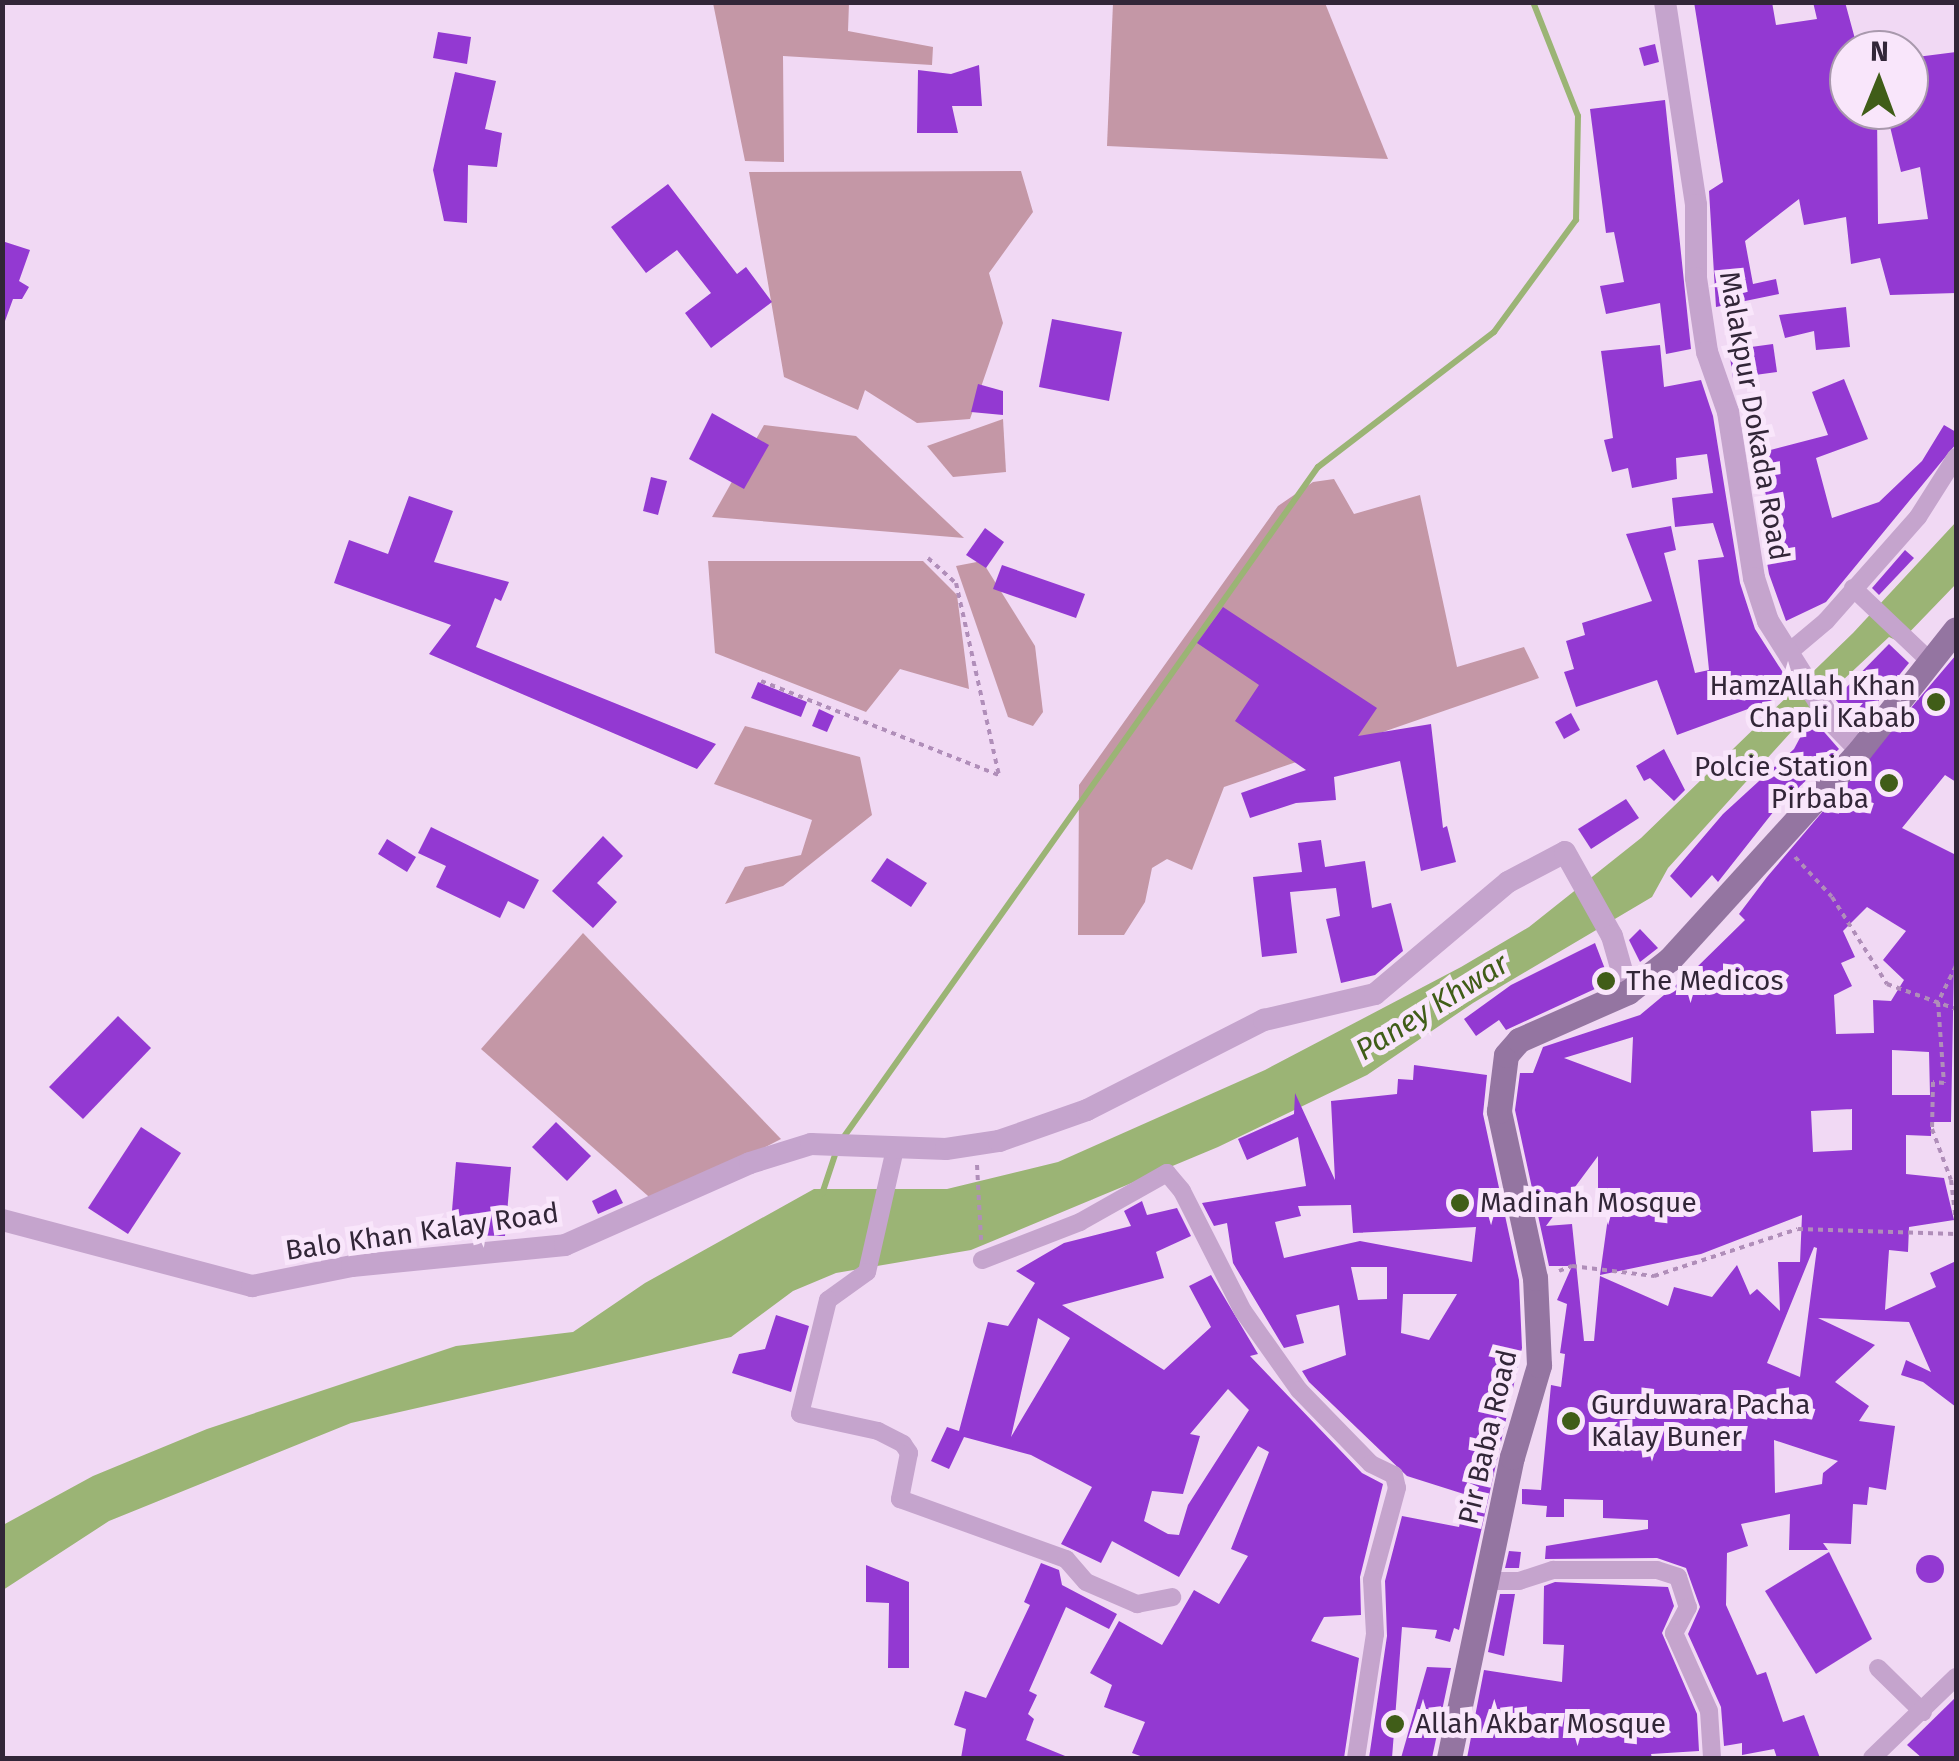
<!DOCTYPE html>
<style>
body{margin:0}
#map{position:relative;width:1959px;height:1761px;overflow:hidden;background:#f1d9f4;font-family:"Fira Sans",sans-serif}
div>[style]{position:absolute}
.green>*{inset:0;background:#c497a6}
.water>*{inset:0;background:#9bb475}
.stream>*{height:6px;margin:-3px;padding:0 3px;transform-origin:3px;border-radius:3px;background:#9bb475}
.building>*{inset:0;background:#9339d2}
.round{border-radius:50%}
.path>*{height:4px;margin-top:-2px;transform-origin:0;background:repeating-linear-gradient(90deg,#b08eb9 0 5px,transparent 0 10px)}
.minor>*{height:18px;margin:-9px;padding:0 9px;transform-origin:9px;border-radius:9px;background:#c5a4cd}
.tertiary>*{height:22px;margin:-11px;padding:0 11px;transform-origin:11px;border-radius:11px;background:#c5a4cd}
.secondary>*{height:25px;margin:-12.5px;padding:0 12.5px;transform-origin:12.5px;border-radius:12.5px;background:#9475a1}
.dots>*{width:28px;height:28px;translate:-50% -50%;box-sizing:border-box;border:5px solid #f9e6fb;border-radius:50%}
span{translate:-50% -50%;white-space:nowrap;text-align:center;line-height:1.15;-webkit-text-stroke:10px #f9e6fb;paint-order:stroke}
.street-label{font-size:28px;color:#322638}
.poi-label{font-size:28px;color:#322638}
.right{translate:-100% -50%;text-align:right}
.left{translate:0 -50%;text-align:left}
.water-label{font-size:30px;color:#405d18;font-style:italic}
.frame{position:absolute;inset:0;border:5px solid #322638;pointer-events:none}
.north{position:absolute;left:1829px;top:30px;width:100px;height:100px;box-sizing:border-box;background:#f9e6fb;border:2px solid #a999ad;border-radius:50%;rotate:1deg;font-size:28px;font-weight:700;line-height:40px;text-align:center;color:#322638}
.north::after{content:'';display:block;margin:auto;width:35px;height:45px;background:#405d18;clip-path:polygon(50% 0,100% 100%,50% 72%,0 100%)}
</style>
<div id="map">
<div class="green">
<i style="clip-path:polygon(713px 3px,849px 3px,848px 31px,933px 47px,932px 65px,783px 56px,784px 162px,745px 161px)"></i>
<i style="clip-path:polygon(1325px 3px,1388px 159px,1107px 146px,1113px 3px)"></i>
<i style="clip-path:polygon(1021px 171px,1033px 212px,989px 273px,1003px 323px,970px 419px,917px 423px,865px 390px,858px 410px,784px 377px,749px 172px)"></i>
<i style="clip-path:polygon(1003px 419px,1006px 472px,953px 477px,927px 446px)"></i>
<i style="clip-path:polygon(764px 425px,856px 436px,964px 538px,712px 517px)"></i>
<i style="clip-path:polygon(1334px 479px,1354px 514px,1420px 495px,1457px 667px,1524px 647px,1539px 678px,1224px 787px,1192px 870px,1167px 859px,1152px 868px,1145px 902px,1124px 935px,1078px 935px,1079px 785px,1278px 506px,1313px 482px)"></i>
<i style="clip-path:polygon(708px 561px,923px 561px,957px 595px,969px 689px,900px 669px,866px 712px,715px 653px)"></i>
<i style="clip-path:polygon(982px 561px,1035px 646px,1043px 712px,1033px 726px,1008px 717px,956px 566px)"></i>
<i style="clip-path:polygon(745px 726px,860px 757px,872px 815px,783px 886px,725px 904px,745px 867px,801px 855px,812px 820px,714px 784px)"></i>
<i style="clip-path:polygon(583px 933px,781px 1139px,656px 1203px,481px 1049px)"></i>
</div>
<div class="water">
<i style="clip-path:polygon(1956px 522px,1956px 584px,1900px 642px,1889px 637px,1811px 710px,1668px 868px,1652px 897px,1473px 1003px,1367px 1075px,1218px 1147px,971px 1250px,836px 1273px,793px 1291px,731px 1337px,351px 1423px,109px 1521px,3px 1590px,3px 1525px,93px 1476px,207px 1429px,456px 1346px,573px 1332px,645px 1283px,814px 1189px,947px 1189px,1058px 1162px,1265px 1070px,1461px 967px,1529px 927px,1641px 838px,1853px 633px)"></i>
</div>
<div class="stream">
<i style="left:843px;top:1138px;width:822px;rotate:-54.71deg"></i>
<i style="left:1318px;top:467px;width:222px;rotate:-37.5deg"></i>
<i style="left:1494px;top:332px;width:139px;rotate:-53.8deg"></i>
<i style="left:1576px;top:220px;width:104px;rotate:-88.9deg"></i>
<i style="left:1578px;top:116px;width:123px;rotate:-111.5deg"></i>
<i style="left:822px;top:1194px;width:47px;rotate:-71.6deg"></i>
</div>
<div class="building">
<i style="clip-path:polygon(1694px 2px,1772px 2px,1776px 25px,1817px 19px,1813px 2px,1845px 2px,1858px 50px,1849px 50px,1849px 110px,1877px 110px,1878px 224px,1928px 219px,1920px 167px,1901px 172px,1886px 110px,1909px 110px,1909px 58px,1956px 52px,1956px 293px,1890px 295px,1880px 258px,1851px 264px,1846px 217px,1804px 225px,1799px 199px,1745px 241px,1753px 284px,1776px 279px,1779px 294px,1716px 307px,1709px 191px,1723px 182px)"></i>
<i style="clip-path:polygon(438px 32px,471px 37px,467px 64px,433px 58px)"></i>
<i style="clip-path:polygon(1655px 44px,1659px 62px,1644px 66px,1639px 48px)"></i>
<i style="clip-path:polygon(979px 65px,982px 106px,952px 106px,958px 133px,917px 133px,918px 70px,951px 74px)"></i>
<i style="clip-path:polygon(455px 72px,496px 81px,485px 129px,502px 133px,497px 167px,468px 165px,467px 223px,444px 221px,433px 170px)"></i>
<i style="clip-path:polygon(1665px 100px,1691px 349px,1666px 354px,1660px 303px,1606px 314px,1600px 286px,1624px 282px,1614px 232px,1606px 233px,1590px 109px)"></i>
<i style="clip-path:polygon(668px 184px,737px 274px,746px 267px,772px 302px,711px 348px,685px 313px,711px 293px,677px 250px,646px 273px,611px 227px)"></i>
<i style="clip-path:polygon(2px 241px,30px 250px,19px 281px,29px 287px,22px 299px,13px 299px,5px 321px)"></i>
<i style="clip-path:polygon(1846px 307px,1850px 347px,1816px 350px,1814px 331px,1785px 338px,1779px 315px)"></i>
<i style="clip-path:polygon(1052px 319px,1122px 332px,1109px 401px,1039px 387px)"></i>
<i style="clip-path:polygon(1773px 344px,1777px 372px,1733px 378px,1729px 350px)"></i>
<i style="clip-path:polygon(1660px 345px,1664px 387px,1701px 380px,1713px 416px,1740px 583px,1755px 629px,1791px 685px,1778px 698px,1677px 735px,1657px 680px,1576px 707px,1564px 672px,1574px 669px,1566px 641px,1585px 635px,1582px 623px,1652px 601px,1626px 534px,1671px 526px,1676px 550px,1664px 553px,1695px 673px,1709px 670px,1698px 560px,1724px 557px,1713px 523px,1675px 527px,1672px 498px,1713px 493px,1707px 454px,1676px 458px,1677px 479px,1632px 488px,1628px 468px,1612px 472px,1604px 440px,1613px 438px,1601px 351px)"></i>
<i style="clip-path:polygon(1844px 379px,1868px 439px,1816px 458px,1832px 518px,1879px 502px,1922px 461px,1944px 425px,1956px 432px,1956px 444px,1826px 602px,1786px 621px,1769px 574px,1765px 551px,1779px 544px,1755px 454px,1828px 435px,1812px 392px)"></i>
<i style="clip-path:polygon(978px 384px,1003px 391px,1003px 415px,971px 412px)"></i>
<i style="clip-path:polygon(712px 413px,769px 445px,744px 489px,689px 459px)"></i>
<i style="clip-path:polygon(651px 477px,667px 481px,658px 515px,643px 511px)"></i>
<i style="clip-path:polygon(409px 496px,453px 511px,434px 562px,509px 582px,501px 601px,495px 598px,476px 647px,716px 744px,697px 769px,429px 654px,451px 625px,334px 583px,349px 540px,388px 554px)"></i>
<i style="clip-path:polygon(985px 528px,1004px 542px,986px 568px,966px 555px)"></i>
<i style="clip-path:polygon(1905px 550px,1914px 558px,1879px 595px,1872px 588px)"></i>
<i style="clip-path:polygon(1002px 565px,1085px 594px,1076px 618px,993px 589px)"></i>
<i style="clip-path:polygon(1223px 607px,1377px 708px,1358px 736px,1431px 724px,1443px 828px,1447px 826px,1456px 862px,1421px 871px,1400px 761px,1334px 777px,1336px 800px,1296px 803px,1250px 818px,1241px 793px,1306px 770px,1235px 721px,1259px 685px,1197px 643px)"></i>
<i style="clip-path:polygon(1889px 644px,1909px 663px,1858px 726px,1835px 699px)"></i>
<i style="clip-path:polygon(evenodd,1956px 655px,1956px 782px,1945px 775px,1902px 828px,1956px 855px,1951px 1122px,1931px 1122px,1931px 1136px,1906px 1135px,1906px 1174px,1944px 1178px,1954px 1220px,1909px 1227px,1908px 1252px,1889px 1250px,1885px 1310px,1936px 1287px,1930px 1273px,1956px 1261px,1956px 1407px,1923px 1382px,1901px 1375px,1906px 1360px,1931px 1372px,1909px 1322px,1818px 1318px,1875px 1345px,1835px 1382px,1869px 1406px,1859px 1421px,1895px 1426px,1886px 1490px,1869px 1487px,1867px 1505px,1853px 1504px,1851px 1544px,1823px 1543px,1828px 1550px,1789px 1550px,1790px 1514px,1741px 1524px,1748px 1546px,1727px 1553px,1726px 1605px,1757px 1675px,1766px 1672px,1783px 1722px,1804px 1715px,1820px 1758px,1777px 1758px,1774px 1749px,1742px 1755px,1742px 1743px,1724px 1746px,1721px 1707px,1688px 1634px,1700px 1607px,1686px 1568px,1657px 1558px,1545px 1559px,1546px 1546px,1648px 1529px,1648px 1520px,1603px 1518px,1603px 1500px,1564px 1499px,1564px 1517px,1546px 1517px,1547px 1506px,1522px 1504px,1522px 1489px,1541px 1490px,1551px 1385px,1561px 1387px,1565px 1354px,1560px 1353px,1567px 1304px,1557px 1300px,1572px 1266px,1549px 1266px,1515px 1110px,1520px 1073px,1533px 1073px,1543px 1047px,1640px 1015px,1694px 970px,1745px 920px,1739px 914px,1767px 877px,1956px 655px,1867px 907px,1906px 931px,1883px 960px,1904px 980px,1891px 1001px,1873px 1000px,1874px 1033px,1836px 1034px,1834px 995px,1852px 986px,1841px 963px,1855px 957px,1843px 931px,1867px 907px,1956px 655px,1633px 1037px,1631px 1083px,1564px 1058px,1633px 1037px,1956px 655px,1892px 1050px,1929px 1052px,1930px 1095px,1892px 1095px,1892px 1050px,1956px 655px,1852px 1109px,1852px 1150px,1813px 1152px,1811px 1111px,1852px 1109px,1956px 655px,1598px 1156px,1598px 1203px,1610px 1203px,1600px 1275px,1701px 1254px,1802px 1215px,1800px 1262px,1778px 1262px,1780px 1311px,1757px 1289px,1750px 1295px,1737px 1265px,1712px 1297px,1674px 1287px,1668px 1306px,1600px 1276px,1594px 1341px,1584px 1341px,1572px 1224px,1546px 1226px,1598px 1156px,1956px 655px,1814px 1247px,1817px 1248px,1800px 1377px,1767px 1363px,1814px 1247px,1956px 655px,1774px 1440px,1838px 1461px,1823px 1473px,1822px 1484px,1775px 1493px,1774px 1440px)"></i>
<i style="clip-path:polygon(758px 682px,807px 702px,801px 717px,751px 698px)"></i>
<i style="clip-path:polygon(819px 709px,834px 716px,827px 732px,812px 726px)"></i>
<i style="clip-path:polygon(1571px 713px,1580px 730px,1564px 739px,1555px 722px)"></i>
<i style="clip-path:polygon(1811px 717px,1839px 749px,1774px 811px,1718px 882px,1712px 875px,1691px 898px,1670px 876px,1723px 814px,1794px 749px)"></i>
<i style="clip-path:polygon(1664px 749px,1685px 790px,1674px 801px,1650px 778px,1644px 781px,1636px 766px)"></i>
<i style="clip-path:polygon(1626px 799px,1639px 818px,1591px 849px,1578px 829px)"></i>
<i style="clip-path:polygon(431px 827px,539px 880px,524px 909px,508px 901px,500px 918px,436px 887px,446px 866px,418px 853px)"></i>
<i style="clip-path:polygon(603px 836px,623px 856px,597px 883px,617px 902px,593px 928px,552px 891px)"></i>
<i style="clip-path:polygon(387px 839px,416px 857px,407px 872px,378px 854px)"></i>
<i style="clip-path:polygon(1321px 840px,1325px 867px,1365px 861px,1372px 908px,1391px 903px,1403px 951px,1375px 975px,1341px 983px,1326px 919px,1340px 916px,1336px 888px,1290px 892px,1297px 953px,1262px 957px,1253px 877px,1302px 872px,1298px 843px)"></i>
<i style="clip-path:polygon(887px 858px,927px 883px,911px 907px,871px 881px)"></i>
<i style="clip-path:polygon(1640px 929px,1658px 948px,1640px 962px,1629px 940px)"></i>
<i style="clip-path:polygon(1595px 943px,1610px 982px,1506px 1030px,1499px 1020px,1476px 1036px,1464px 1019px,1511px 985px)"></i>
<i style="clip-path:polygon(118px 1016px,151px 1048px,83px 1119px,49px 1087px)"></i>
<i style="clip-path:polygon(evenodd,1414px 1065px,1487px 1075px,1483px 1114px,1519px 1280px,1522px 1348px,1459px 1630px,1454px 1628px,1450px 1642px,1435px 1638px,1437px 1630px,1402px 1627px,1392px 1758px,1369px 1758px,1387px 1636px,1385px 1581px,1402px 1516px,1459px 1527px,1467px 1495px,1407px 1476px,1309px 1382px,1302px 1371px,1346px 1355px,1339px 1305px,1296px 1315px,1304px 1343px,1284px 1348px,1233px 1263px,1227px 1223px,1214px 1226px,1202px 1203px,1306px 1186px,1298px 1137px,1247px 1160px,1238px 1139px,1294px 1114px,1295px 1093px,1335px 1180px,1331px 1101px,1397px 1094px,1398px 1079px,1413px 1080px,1414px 1065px,1298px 1206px,1351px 1205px,1353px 1233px,1476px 1227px,1472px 1262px,1360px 1241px,1284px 1258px,1275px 1222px,1301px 1216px,1298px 1206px,1414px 1065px,1351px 1267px,1387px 1267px,1387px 1299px,1358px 1300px,1351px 1267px,1414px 1065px,1403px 1294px,1457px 1294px,1429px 1340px,1401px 1333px,1403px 1294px)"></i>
<i style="clip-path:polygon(556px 1122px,591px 1156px,567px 1181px,532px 1147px)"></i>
<i style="clip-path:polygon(141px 1127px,181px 1153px,128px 1234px,88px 1208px)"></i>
<i style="clip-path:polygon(456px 1162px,511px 1167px,505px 1236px,450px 1235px)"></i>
<i style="clip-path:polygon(616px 1189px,623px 1203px,598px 1214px,592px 1201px)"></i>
<i style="clip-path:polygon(evenodd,1142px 1201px,1147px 1215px,1177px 1208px,1191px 1236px,1156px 1252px,1164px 1278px,1062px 1305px,1164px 1370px,1211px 1327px,1189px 1286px,1211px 1275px,1258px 1354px,1250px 1356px,1362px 1473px,1383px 1484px,1360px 1577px,1361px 1615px,1324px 1617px,1311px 1641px,1359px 1658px,1344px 1758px,1146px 1758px,1132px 1753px,1145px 1722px,1104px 1707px,1112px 1685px,1090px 1673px,1119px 1621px,1162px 1645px,1194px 1590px,1219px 1604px,1248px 1556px,1231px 1549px,1269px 1452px,1258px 1446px,1179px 1577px,1112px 1541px,1101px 1563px,1061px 1544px,1092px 1487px,1031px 1455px,964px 1437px,949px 1469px,931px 1461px,947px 1427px,959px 1431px,988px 1322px,1008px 1326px,1035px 1283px,1016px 1271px,1064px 1243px,1131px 1226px,1124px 1211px,1142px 1201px,1038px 1318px,1070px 1338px,1011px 1437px,1038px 1318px,1142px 1201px,1228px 1389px,1249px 1410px,1188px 1505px,1179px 1535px,1168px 1534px,1144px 1521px,1152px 1491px,1183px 1494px,1200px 1436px,1190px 1434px,1228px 1389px)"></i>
<i style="clip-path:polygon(776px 1315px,809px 1326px,791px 1392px,732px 1373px,739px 1354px,765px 1349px)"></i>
<i style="clip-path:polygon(1509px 1551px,1521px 1552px,1519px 1568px,1505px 1568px)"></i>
<i style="clip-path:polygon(1829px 1552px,1872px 1639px,1816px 1674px,1765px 1591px)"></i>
<i class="round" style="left:1916px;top:1555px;width:28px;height:28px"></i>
<i style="clip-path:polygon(1041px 1563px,1059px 1570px,1062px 1585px,1117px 1614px,1109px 1629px,1066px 1607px,1029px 1691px,1037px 1695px,1028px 1714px,1034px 1719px,1026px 1740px,1070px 1758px,961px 1758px,966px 1729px,954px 1725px,965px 1691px,986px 1698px,1030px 1605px,1024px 1602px)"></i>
<i style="clip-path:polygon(866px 1565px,909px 1582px,909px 1668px,888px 1668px,889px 1603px,866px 1602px)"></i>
<i style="clip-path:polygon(1555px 1582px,1668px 1587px,1674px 1606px,1662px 1633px,1697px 1714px,1699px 1751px,1651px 1754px,1652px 1758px,1467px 1758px,1484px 1670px,1562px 1682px,1564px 1645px,1543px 1644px,1544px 1586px)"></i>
<i style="clip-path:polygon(1500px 1594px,1515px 1594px,1504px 1656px,1488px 1652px)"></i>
<i style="clip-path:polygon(1427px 1667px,1451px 1668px,1432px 1758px,1401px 1758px)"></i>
<i style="clip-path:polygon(1956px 1697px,1956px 1758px,1922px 1758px,1907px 1745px)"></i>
</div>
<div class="path">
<i style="left:928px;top:558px;width:38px;rotate:42deg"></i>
<i style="left:956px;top:583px;width:197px;rotate:77.4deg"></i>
<i style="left:761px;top:681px;width:256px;rotate:21.6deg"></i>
<i style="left:1795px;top:857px;width:54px;rotate:47.2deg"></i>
<i style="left:1832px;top:897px;width:103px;rotate:57.7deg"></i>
<i style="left:1887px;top:984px;width:73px;rotate:19.9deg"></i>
<i style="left:1956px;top:966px;width:40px;rotate:116.6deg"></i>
<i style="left:1938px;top:1002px;width:81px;rotate:85.8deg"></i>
<i style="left:1944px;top:1083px;width:11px;rotate:-175deg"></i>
<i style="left:1933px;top:1082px;width:47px;rotate:91.2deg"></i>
<i style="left:1932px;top:1129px;width:54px;rotate:69.6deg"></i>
<i style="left:1951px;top:1180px;width:42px;rotate:83.2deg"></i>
<i style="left:977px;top:1165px;width:75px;rotate:86.9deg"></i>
<i style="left:1559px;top:1271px;width:14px;rotate:-21deg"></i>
<i style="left:1572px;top:1266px;width:83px;rotate:7deg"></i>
<i style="left:1654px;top:1276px;width:151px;rotate:-18.1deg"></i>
<i style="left:1798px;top:1229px;width:158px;rotate:1.8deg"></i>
</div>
<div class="minor">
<i style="left:1853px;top:588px;width:106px;rotate:43.5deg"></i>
<i style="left:1788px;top:653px;width:50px;rotate:-40.1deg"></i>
<i style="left:1826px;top:621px;width:139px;rotate:-48.5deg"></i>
<i style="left:1918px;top:517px;width:71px;rotate:-57.7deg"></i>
<i style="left:895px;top:1149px;width:126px;rotate:102.8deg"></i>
<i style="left:867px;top:1272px;width:48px;rotate:144.3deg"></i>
<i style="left:828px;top:1300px;width:117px;rotate:103.8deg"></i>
<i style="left:800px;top:1414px;width:80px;rotate:12.3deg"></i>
<i style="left:878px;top:1431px;width:28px;rotate:27deg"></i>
<i style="left:903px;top:1444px;width:11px;rotate:56deg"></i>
<i style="left:909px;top:1453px;width:47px;rotate:101.1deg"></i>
<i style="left:900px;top:1499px;width:177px;rotate:19.9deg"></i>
<i style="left:1066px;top:1559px;width:30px;rotate:49deg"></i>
<i style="left:1086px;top:1582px;width:56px;rotate:23.3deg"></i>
<i style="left:1137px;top:1604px;width:36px;rotate:-11deg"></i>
<i style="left:982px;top:1260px;width:105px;rotate:-21.2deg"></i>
<i style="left:1080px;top:1222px;width:100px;rotate:-29.4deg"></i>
<i style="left:1167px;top:1173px;width:23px;rotate:50deg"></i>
<i style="left:1182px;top:1191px;width:135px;rotate:63.1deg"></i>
<i style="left:1243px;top:1311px;width:97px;rotate:54.7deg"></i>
<i style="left:1299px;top:1390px;width:103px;rotate:45.8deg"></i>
<i style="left:1371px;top:1464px;width:25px;rotate:26deg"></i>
<i style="left:1394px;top:1475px;width:13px;rotate:77deg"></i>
<i style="left:1397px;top:1488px;width:95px;rotate:105.2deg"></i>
<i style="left:1372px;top:1580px;width:54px;rotate:86.8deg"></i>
<i style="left:1375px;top:1634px;width:125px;rotate:98.7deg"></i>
<i style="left:1486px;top:1581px;width:33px"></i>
<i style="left:1519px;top:1581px;width:36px;rotate:-18deg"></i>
<i style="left:1553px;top:1570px;width:104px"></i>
<i style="left:1657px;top:1570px;width:22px;rotate:18deg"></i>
<i style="left:1678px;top:1577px;width:32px;rotate:72deg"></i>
<i style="left:1688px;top:1607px;width:30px;rotate:118deg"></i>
<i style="left:1674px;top:1633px;width:85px;rotate:65.8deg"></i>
<i style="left:1709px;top:1711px;width:47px;rotate:86.3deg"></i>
<i style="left:1878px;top:1668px;width:63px;rotate:44.4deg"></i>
<i style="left:1872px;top:1758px;width:117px;rotate:-44deg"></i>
</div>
<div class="tertiary">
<i style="left:1665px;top:2px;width:205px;rotate:81.3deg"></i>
<i style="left:1696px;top:205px;width:73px;rotate:90deg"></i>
<i style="left:1696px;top:278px;width:75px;rotate:81.5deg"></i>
<i style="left:1707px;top:352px;width:64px;rotate:70.7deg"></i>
<i style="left:1728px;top:412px;width:168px;rotate:81.1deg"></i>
<i style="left:1754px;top:578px;width:45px;rotate:72deg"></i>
<i style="left:1768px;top:621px;width:116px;rotate:57.7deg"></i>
<i style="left:1830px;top:719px;width:43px;rotate:45.9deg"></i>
<i style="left:2px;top:1220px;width:259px;rotate:14.8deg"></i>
<i style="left:252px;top:1286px;width:102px;rotate:-11.3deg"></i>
<i style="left:352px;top:1266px;width:214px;rotate:-5.6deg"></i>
<i style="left:565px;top:1245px;width:202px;rotate:-23.9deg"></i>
<i style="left:750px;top:1163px;width:64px;rotate:-17.3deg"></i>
<i style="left:811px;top:1144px;width:135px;rotate:2.1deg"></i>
<i style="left:946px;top:1149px;width:54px;rotate:-8.6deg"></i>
<i style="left:999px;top:1141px;width:93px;rotate:-19.4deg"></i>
<i style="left:1087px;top:1110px;width:199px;rotate:-27deg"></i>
<i style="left:1264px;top:1020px;width:114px;rotate:-13.2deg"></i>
<i style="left:1375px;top:994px;width:174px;rotate:-40.1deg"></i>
<i style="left:1508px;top:882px;width:64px;rotate:-27.8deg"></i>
<i style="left:1565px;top:852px;width:96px;rotate:60.8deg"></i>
<i style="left:1612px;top:936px;width:58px;rotate:74.1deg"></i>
</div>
<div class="secondary">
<i style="left:1449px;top:1758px;width:308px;rotate:-78.2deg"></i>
<i style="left:1512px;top:1457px;width:96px;rotate:-73.6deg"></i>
<i style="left:1539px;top:1365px;width:87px;rotate:-92.6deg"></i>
<i style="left:1535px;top:1278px;width:171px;rotate:-102.2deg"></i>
<i style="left:1499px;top:1111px;width:56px;rotate:-82.9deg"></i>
<i style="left:1506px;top:1055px;width:20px;rotate:-49deg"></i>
<i style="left:1519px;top:1040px;width:119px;rotate:-23.8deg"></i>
<i style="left:1628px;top:992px;width:53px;rotate:-38.2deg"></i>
<i style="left:1670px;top:959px;width:282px;rotate:-47.7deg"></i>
<i style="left:1860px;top:750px;width:154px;rotate:-51.6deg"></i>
</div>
<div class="dots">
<i style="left:1936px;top:702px;background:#405d18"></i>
<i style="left:1889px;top:783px;background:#405d18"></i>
<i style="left:1606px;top:981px;background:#405d18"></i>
<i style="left:1460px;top:1203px;background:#405d18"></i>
<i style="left:1571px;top:1421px;background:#405d18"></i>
<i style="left:1395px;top:1724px;background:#405d18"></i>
</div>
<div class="street-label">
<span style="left:1754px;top:416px;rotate:80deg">Malakpur Dokada Road</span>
<span style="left:422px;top:1232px;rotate:-8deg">Balo Khan Kalay Road</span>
<span style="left:1488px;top:1437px;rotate:-77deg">Pir Baba Road</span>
</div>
<div class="poi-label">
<span class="right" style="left:1916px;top:702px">HamzAllah Khan<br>Chapli Kabab</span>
<span class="right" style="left:1869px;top:783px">Polcie Station<br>Pirbaba</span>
<span class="left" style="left:1626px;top:981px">The Medicos</span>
<span class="left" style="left:1480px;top:1203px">Madinah Mosque</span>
<span class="left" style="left:1591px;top:1421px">Gurduwara Pacha<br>Kalay Buner</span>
<span class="left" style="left:1415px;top:1724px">Allah Akbar Mosque</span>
</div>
<div class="water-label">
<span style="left:1432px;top:1007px;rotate:-32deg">Paney Khwar</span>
</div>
<div class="frame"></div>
<div class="north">N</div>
</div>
